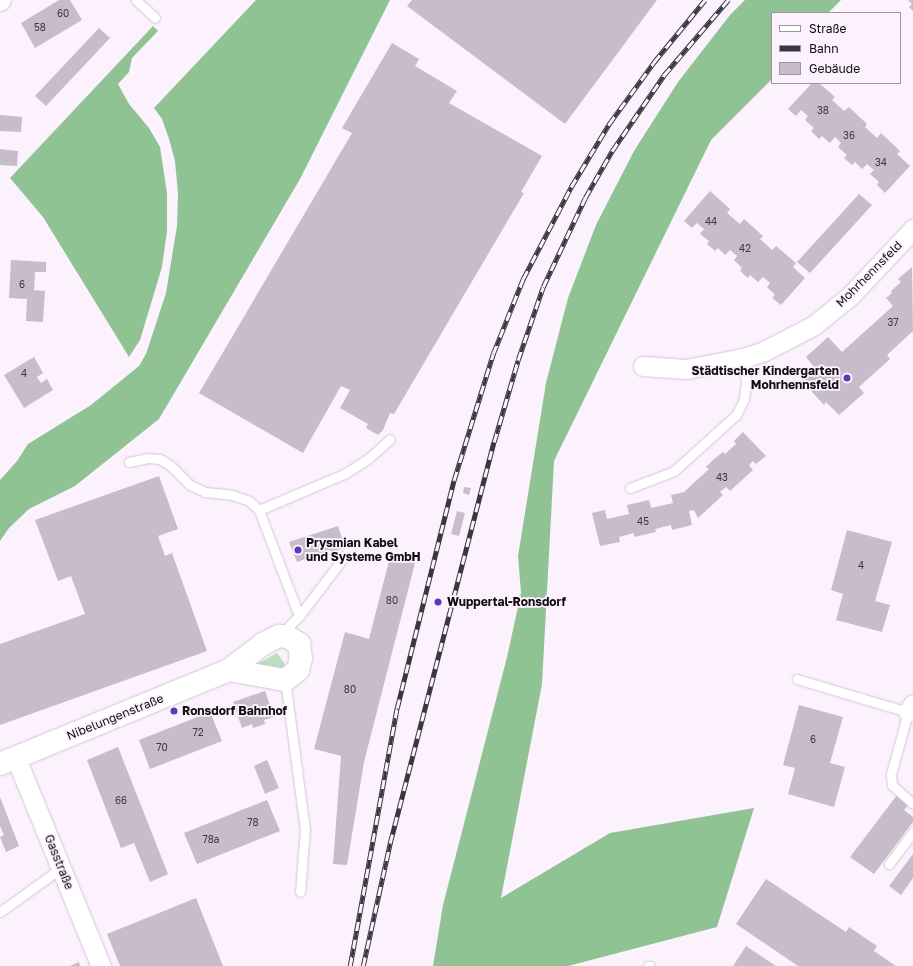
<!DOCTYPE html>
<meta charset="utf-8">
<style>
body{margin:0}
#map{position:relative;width:913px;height:966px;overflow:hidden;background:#fbf2fd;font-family:"Golos Text",sans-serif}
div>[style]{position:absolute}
.green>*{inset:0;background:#bbdebd}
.forest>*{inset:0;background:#90c394}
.building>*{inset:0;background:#c7bcc9}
.roads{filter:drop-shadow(0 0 1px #d2c7d5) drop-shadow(0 0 1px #d2c7d5)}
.service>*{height:9px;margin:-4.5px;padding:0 4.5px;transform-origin:4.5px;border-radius:4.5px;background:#fff}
.minor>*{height:19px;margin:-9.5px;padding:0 9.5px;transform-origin:9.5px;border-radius:9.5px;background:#fff}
.tertiary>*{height:22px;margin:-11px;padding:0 11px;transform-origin:11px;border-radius:11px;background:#fff}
.rail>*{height:4.5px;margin-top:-2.25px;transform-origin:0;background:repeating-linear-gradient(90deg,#fbf2fd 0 9px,#3c373e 0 18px);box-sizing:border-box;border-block:1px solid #3c373e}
.dots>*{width:11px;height:11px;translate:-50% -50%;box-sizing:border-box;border:2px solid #fbf2fd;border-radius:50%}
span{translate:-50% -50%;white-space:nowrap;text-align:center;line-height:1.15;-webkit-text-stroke:3.5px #fbf2fd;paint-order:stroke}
.number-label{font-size:10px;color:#3e383f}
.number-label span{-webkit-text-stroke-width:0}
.street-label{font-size:12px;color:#100c11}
.poi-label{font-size:12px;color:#100c11;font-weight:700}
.right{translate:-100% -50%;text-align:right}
.left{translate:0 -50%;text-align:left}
.legend{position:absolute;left:771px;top:12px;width:130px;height:72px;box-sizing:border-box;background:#fbf2fd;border:1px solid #9d969f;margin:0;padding:5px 7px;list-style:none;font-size:12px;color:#100c11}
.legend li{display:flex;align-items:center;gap:8px;height:20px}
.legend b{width:20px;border:1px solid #9d969f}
</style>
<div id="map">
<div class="green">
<i style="clip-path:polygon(277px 653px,285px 664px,282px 671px,257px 664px)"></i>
</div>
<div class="forest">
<i style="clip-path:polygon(256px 0,390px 0,300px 179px,159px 419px,75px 486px,29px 509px,9px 528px,0 541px,0 480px,17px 461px,28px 444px,91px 405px,139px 366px,146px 354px,166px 293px,177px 226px,178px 194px,175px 161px,169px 139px,162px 119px,154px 108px)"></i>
<i style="clip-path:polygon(745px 0,841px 0,828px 13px,772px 13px,772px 79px,711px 140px,554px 461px,542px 684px,501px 898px,610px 833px,754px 808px,717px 927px,568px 966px,433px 966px,443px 905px,507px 657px,521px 593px,518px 556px,546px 383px,568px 298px,596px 225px,634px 151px,678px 82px,730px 15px)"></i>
<i style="clip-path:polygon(153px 26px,158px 31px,132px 58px,129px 72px,118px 84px,129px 104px,149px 128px,160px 147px,167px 193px,167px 231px,162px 267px,140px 340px,129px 357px,43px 217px,10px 178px)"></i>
</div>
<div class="building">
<i style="clip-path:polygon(59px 0,70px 0,82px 20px,35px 48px,21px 23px)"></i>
<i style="clip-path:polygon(412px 0,657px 0,565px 124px,407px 6px)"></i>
<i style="clip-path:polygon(908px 0,913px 0,913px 11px,909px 7px,912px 4px)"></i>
<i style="clip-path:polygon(99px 28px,110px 38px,46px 106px,35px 96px)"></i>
<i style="clip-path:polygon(392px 43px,419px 59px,415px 66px,457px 91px,449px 103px,542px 156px,521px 192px,524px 193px,394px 414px,390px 413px,383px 430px,378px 435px,366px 428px,368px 424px,340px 408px,350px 390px,341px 386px,303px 453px,199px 393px,352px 133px,342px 128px)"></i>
<i style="clip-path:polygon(812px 83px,819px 83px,835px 97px,832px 100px,844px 111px,849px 107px,867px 124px,865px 127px,877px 138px,881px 133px,900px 151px,897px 154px,910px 166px,885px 193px,877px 185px,879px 182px,870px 174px,874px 170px,867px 164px,862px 169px,855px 162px,852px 165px,844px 158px,847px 155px,838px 147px,841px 143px,835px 137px,830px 143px,822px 136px,819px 139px,811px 131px,814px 128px,805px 120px,808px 116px,801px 110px,796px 116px,788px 109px)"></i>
<i style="clip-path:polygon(0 115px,22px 117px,21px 132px,0 131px)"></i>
<i style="clip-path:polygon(0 149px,18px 151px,17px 166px,0 165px)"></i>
<i style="clip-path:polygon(710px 191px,730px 209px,727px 213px,740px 224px,744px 219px,763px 236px,760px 239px,772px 250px,776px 246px,796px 263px,793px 267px,805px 278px,781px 305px,772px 298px,775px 295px,767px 287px,770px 283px,763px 277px,758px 282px,750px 275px,748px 278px,740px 271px,742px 268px,734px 260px,737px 256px,730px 250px,725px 255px,718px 248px,715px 251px,707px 244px,709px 241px,700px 234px,704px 229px,697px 223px,692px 228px,684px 221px)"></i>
<i style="clip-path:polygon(859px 194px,872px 205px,810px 273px,797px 262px)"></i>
<i style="clip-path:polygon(11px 260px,46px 262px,46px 272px,35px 272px,34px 290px,45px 291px,43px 322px,26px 321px,27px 299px,9px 298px)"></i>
<i style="clip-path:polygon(912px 267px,913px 331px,887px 355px,890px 359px,859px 387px,864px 393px,839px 415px,826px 402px,824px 405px,801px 380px,815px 368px,806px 357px,828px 337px,842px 352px,893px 306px,886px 298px,892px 293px,891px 291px,901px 282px,898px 279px)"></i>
<i style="clip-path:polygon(34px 357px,43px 373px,37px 377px,41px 383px,47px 379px,53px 390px,24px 408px,4px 375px)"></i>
<i style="clip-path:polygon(743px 432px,766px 456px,756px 464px,753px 461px,749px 465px,753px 470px,730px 491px,726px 487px,720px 492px,723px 495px,698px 518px,694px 510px,689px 511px,692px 525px,672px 530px,671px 525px,655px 529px,656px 532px,634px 537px,634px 533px,619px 537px,620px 542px,600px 546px,592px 513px,605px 510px,607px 519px,629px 514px,627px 505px,649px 500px,651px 508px,673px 503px,671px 495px,684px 492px,709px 469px,706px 467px,714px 459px,723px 452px,725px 454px,736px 444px,734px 441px)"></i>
<i style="clip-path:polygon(159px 476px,178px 529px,158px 536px,165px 556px,172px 553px,207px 651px,0 725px,0 644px,85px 614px,71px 576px,58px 581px,35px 520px)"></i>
<i style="clip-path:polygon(464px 487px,471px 488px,469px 495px,463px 493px)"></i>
<i style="clip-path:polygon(457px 511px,465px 513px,459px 536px,451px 534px)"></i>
<i style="clip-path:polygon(338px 526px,345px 548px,331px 552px,330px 550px,297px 562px,289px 542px)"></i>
<i style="clip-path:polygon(847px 530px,892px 542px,875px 601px,890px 605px,882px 632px,836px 620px,843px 594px,831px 590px)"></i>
<i style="clip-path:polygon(390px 557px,415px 563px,364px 762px,347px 865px,333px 864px,341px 756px,314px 749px,345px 632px,369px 639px)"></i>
<i style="clip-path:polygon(265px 691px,274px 717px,264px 720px,265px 724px,253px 728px,252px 724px,242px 728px,233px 702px)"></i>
<i style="clip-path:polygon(799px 705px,843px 717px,830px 763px,845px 767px,834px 807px,788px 794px,795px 768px,783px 765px)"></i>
<i style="clip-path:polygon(210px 712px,222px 741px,150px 769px,139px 740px)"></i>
<i style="clip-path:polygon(118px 747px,168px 874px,150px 882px,134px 843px,121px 848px,87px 760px)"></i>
<i style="clip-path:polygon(267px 760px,279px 788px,265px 794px,254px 766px)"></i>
<i style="clip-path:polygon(897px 795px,909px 804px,904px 810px,913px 817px,913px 822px,874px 874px,850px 857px)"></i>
<i style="clip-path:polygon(0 797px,19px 846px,6px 852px,0 837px,4px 835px,0 826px)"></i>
<i style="clip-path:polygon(267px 800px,280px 831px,197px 864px,184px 833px)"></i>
<i style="clip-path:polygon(913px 854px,913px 878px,901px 895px,889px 886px)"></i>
<i style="clip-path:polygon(766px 879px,846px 932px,849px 927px,877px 946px,874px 951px,896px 966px,798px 966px,736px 924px)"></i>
<i style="clip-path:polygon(196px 898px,223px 966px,120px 966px,107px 934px)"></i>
<i style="clip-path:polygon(746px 946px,776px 966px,733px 966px)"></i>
<i style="clip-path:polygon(79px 962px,80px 966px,70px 966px)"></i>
</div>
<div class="roads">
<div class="service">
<i style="left:136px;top:0;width:26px;rotate:43deg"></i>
<i style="left:129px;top:462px;width:19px;rotate:-12deg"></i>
<i style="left:148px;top:458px;width:12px;rotate:5deg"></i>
<i style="left:160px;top:459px;width:13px;rotate:32deg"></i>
<i style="left:171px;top:466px;width:27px;rotate:45deg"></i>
<i style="left:190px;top:485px;width:17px;rotate:25deg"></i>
<i style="left:205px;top:492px;width:27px;rotate:6deg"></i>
<i style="left:232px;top:495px;width:18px;rotate:19deg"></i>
<i style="left:249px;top:501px;width:13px;rotate:42deg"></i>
<i style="left:259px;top:510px;width:113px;rotate:69.3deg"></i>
<i style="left:630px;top:488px;width:47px;rotate:-21.1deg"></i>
<i style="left:674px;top:471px;width:84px;rotate:-42.1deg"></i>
<i style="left:736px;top:415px;width:18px;rotate:-63deg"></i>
<i style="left:744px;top:399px;width:17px;rotate:-83deg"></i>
<i style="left:746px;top:382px;width:24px;rotate:-97deg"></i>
<i style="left:259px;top:510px;width:95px;rotate:-23deg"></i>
<i style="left:346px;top:473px;width:27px;rotate:-33deg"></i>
<i style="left:369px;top:458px;width:28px;rotate:-42deg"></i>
<i style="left:281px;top:634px;width:25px;rotate:-45deg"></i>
<i style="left:299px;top:616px;width:84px;rotate:-52.7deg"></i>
<i style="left:797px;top:679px;width:116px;rotate:16.6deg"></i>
<i style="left:908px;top:712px;width:64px;rotate:105.3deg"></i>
<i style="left:891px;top:774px;width:11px;rotate:85deg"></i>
<i style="left:892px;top:785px;width:28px;rotate:42deg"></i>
<i style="left:285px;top:680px;width:150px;rotate:82.4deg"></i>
<i style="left:305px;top:829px;width:63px;rotate:94.5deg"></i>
<i style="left:889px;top:864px;width:40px;rotate:-53deg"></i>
<i style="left:0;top:912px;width:75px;rotate:-35.8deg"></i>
<i style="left:648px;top:966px;width:2px"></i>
</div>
<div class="minor">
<i style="left:0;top:1px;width:1px;rotate:-45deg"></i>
<i style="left:643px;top:366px;width:43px;rotate:4deg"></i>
<i style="left:686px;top:369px;width:58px;rotate:-10.9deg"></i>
<i style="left:743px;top:358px;width:22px;rotate:-18deg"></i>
<i style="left:764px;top:351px;width:30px;rotate:-27deg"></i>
<i style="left:791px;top:337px;width:25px;rotate:-27deg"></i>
<i style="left:813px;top:326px;width:49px;rotate:-39.2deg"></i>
<i style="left:851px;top:295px;width:91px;rotate:-46.8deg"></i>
<i style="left:908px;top:712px;width:9px;rotate:-58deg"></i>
<i style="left:16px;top:758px;width:225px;rotate:67.8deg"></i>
</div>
<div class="tertiary">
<i style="left:0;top:764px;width:248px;rotate:-22.3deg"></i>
<i style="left:229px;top:670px;width:43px;rotate:-37.4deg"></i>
<i style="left:263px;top:644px;width:18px;rotate:-27deg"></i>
<i style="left:279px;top:636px;width:9px;rotate:6deg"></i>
<i style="left:288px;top:637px;width:13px;rotate:32deg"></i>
<i style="left:299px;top:644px;width:14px;rotate:82deg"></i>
<i style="left:301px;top:658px;width:12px;rotate:104deg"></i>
<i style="left:298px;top:670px;width:16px;rotate:142deg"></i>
<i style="left:285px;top:680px;width:57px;rotate:-169.9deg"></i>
</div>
</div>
<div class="rail">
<i style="left:350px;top:966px;width:262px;rotate:-79.7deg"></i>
<i style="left:397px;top:708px;width:235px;rotate:-76deg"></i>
<i style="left:454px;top:480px;width:132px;rotate:-72.8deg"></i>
<i style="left:493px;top:354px;width:81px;rotate:-68.2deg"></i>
<i style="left:523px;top:279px;width:104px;rotate:-62.4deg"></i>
<i style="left:571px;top:187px;width:74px;rotate:-58.9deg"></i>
<i style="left:609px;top:124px;width:77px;rotate:-54deg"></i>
<i style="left:654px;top:62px;width:80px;rotate:-50.6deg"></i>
<i style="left:363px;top:966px;width:126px;rotate:-77.6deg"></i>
<i style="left:390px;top:843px;width:414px;rotate:-75.5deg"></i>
<i style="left:494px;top:442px;width:85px;rotate:-73.7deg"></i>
<i style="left:518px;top:360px;width:77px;rotate:-71.1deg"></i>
<i style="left:543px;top:287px;width:98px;rotate:-64.7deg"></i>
<i style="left:585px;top:198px;width:54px;rotate:-60.1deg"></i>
<i style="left:612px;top:151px;width:92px;rotate:-55.6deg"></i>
<i style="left:664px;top:75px;width:99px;rotate:-49.5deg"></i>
</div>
<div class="dots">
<i style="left:847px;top:378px;background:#5c3ab2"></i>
<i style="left:298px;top:550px;background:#5c3ab2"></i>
<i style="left:438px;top:602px;background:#5c3ab2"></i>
<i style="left:174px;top:711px;background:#5c3ab2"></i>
</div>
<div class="number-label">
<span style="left:63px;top:14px">60</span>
<span style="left:40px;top:28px">58</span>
<span style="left:823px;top:111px">38</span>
<span style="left:849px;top:136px">36</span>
<span style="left:881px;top:163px">34</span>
<span style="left:711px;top:222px">44</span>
<span style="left:745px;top:249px">42</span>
<span style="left:22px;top:285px">6</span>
<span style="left:893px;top:323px">37</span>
<span style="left:24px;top:374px">4</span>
<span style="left:722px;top:478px">43</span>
<span style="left:643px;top:522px">45</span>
<span style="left:861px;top:566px">4</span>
<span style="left:392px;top:601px">80</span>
<span style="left:350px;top:690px">80</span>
<span style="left:198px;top:733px">72</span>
<span style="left:813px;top:740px">6</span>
<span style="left:162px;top:748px">70</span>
<span style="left:121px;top:801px">66</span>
<span style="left:253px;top:823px">78</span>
<span style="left:211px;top:840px">78a</span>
</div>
<div class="street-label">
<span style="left:869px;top:274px;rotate:-45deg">Mohrhennsfeld</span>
<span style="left:115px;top:717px;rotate:-22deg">Nibelungenstraße</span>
<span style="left:59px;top:862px;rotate:68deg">Gasstraße</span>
</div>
<div class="poi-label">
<span class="right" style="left:839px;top:378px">Städtischer Kindergarten<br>Mohrhennsfeld</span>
<span class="left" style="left:306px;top:550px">Prysmian Kabel<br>und Systeme GmbH</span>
<span class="left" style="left:447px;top:602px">Wuppertal-Ronsdorf</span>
<span class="left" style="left:182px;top:711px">Ronsdorf Bahnhof</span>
</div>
<ul class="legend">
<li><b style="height:5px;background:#fff"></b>Straße</li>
<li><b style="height:5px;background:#3c373e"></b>Bahn</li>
<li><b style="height:11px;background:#c7bcc9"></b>Gebäude</li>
</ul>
</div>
